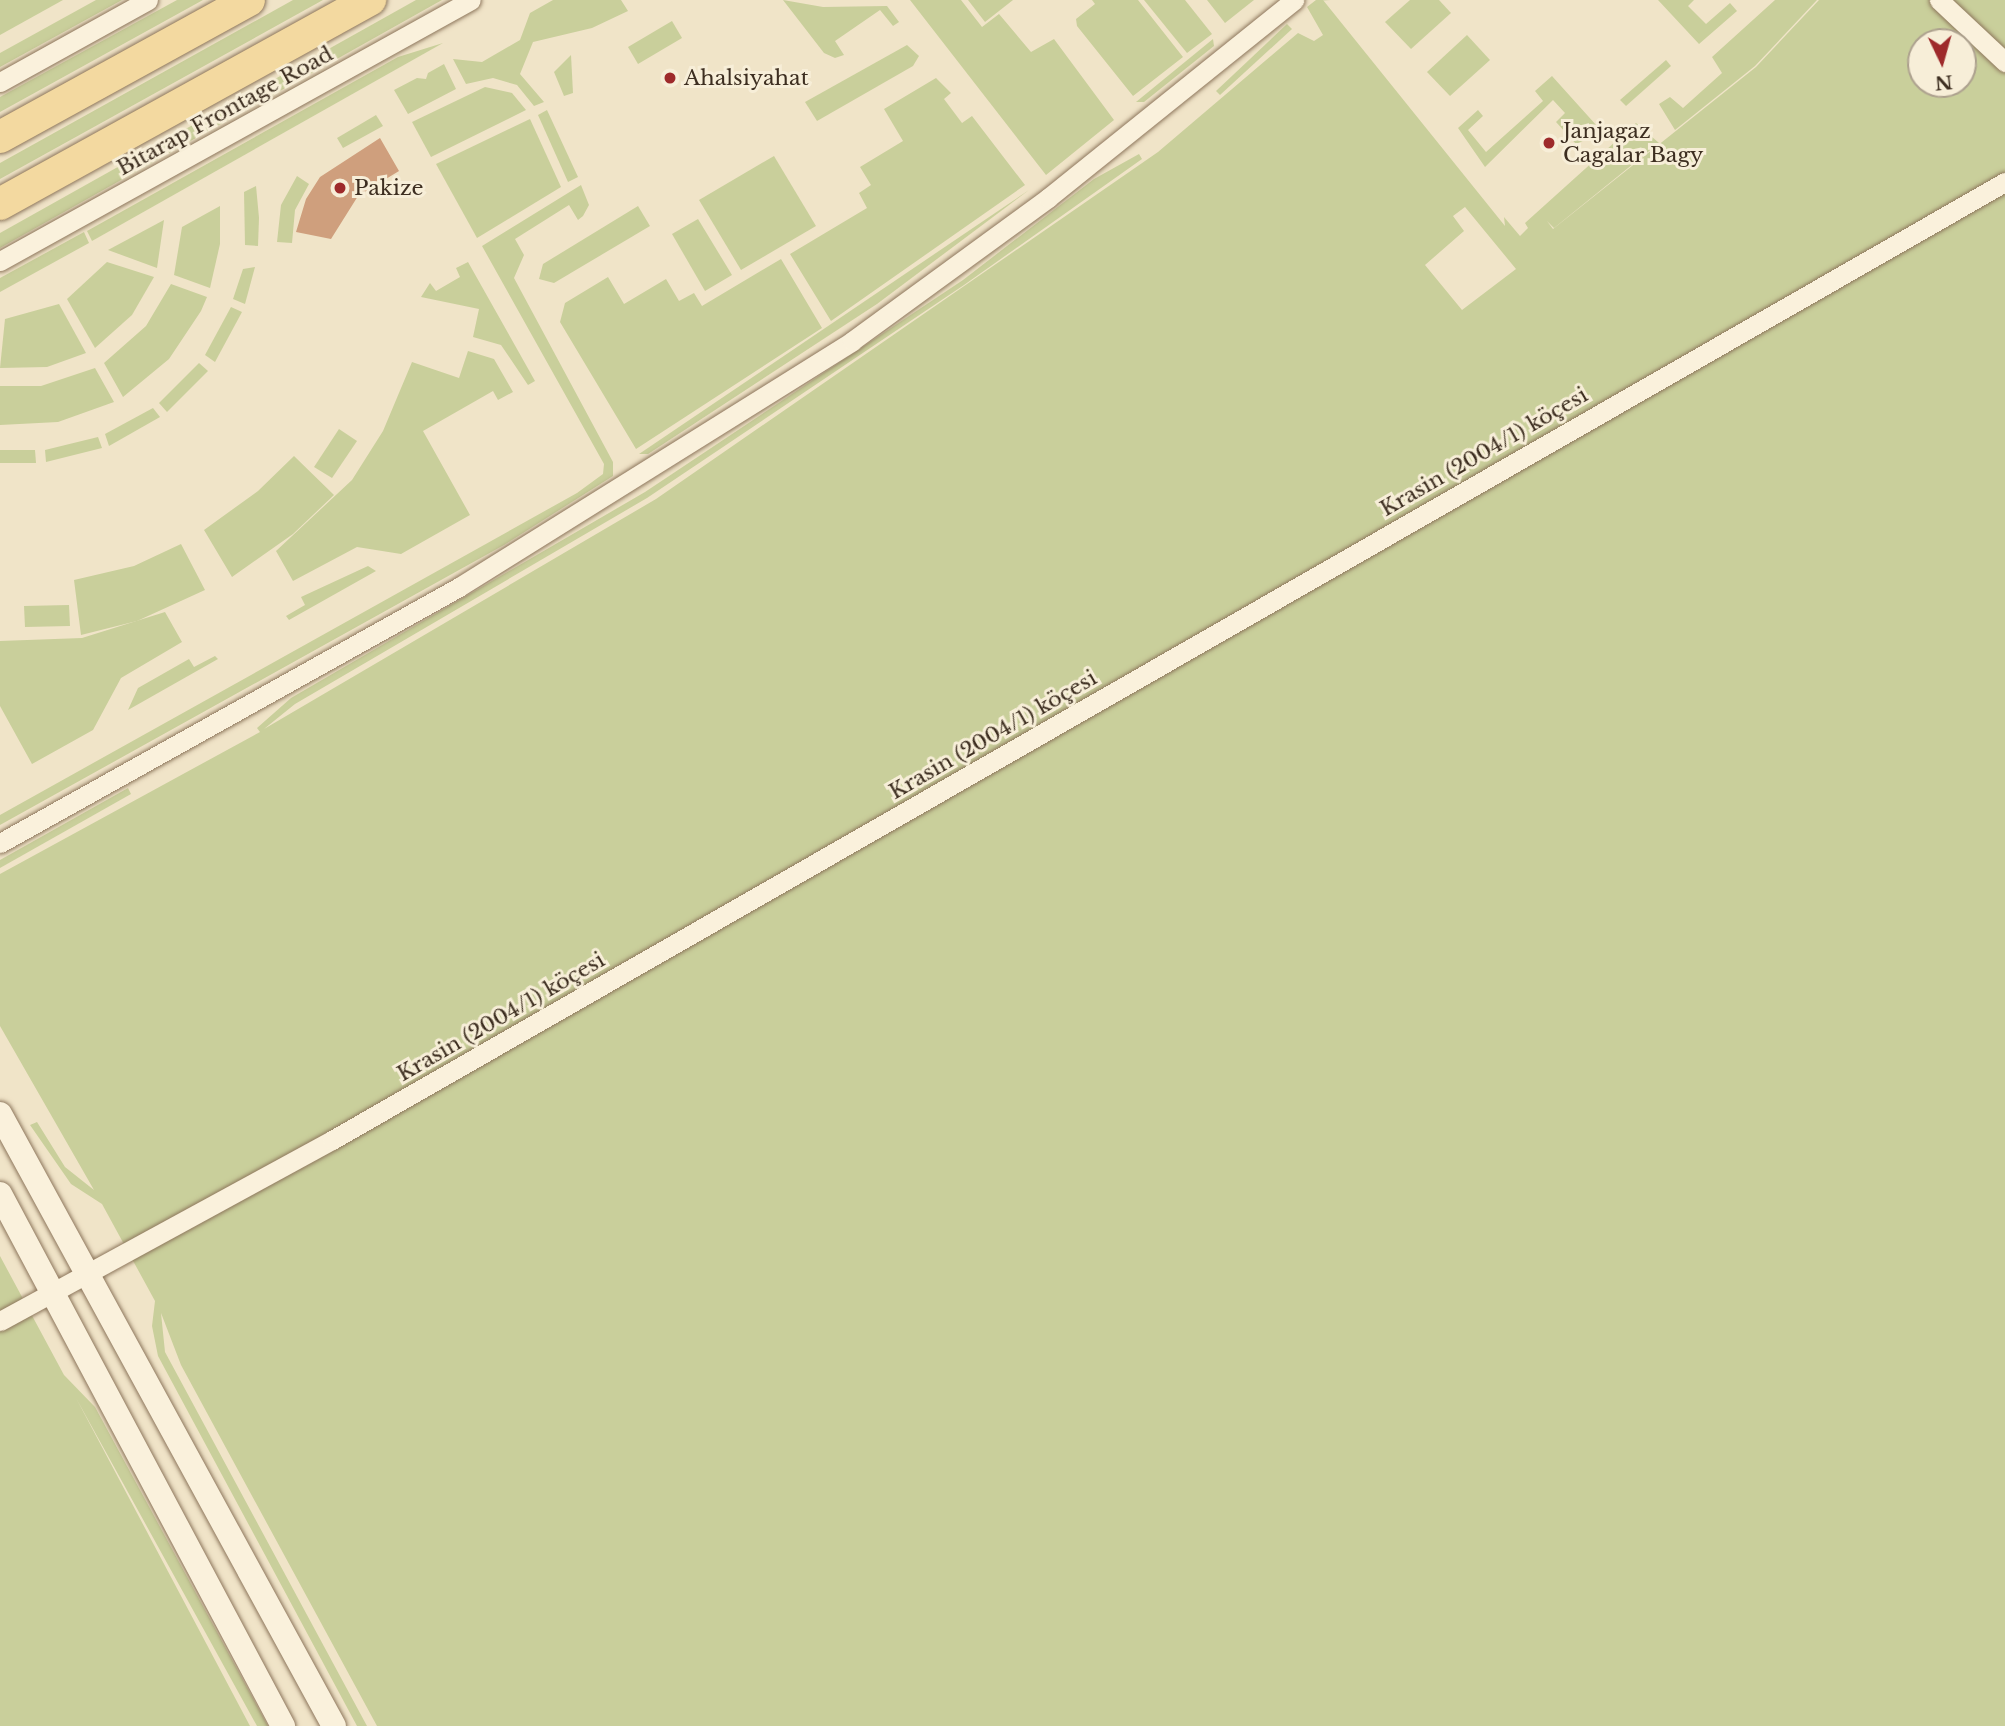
<!DOCTYPE html>
<meta charset="utf-8">
<style>
body{margin:0}
#map{position:relative;width:2005px;height:1726px;overflow:hidden;background:#f0e4c8;font-family:"Libre Baskerville",serif}
div>[style]{position:absolute}
.green>*{inset:0;background:#c9cf9b}
.building>*{inset:0;background:#cf9f7d}
.roads{filter:drop-shadow(0 0 2px #8d765c) drop-shadow(0 0 2px #8d765c)}
.minor>*{height:19px;margin:-9.5px;padding:0 9.5px;transform-origin:9.5px;border-radius:9.5px;background:#faf1dc}
.tertiary>*{height:24px;margin:-12px;padding:0 12px;transform-origin:12px;border-radius:12px;background:#faf1dc}
.primary>*{height:32px;margin:-16px;padding:0 16px;transform-origin:16px;border-radius:16px;background:#f3d9a0}
.dots>*{width:19px;height:19px;translate:-50% -50%;box-sizing:border-box;border:4px solid #f7eed8;border-radius:50%}
span{translate:-50% -50%;white-space:nowrap;text-align:center;line-height:1.15;-webkit-text-stroke:6px #f7eed8;paint-order:stroke}
.poi-label{font-size:21px;color:#3d2e20}
.left{translate:0 -50%;text-align:left}
.street-label{font-size:21px;color:#3d2e20}
.north{position:absolute;left:1907px;top:28px;width:70px;height:70px;box-sizing:border-box;background:#f7eed8;border:2px solid #ada18e;border-radius:50%;rotate:175deg;font-size:19px;font-weight:700;line-height:28px;text-align:center;color:#3d2e20}
.north::after{content:'';display:block;margin:auto;width:24px;height:32px;background:#9e2a2b;clip-path:polygon(50% 0,100% 100%,50% 72%,0 100%)}
</style>
<div id="map">
<div class="green">
<i style="clip-path:polygon(0 0,63px 0,0 35px)"></i>
<i style="clip-path:polygon(96px 0,122px 0,0 67px,0 53px)"></i>
<i style="clip-path:polygon(177px 0,203px 0,0 112px,0 97px)"></i>
<i style="clip-path:polygon(293px 0,323px 0,0 179px,0 163px)"></i>
<i style="clip-path:polygon(416px 0,442px 0,0 248px,0 233px)"></i>
<i style="clip-path:polygon(553px 0,621px 0,628px 11px,592px 28px,533px 42px,520px 74px,544px 102px,534px 106px,517px 85px,493px 78px,466px 84px,453px 59px,482px 62px,520px 40px,530px 13px)"></i>
<i style="clip-path:polygon(783px 0,823px 7px,887px 6px,899px 22px,893px 26px,880px 10px,835px 41px,844px 55px,835px 58px,824px 53px)"></i>
<i style="clip-path:polygon(910px 0,961px 0,982px 27px,999px 14px,1031px 52px,1054px 39px,1114px 120px,1046px 175px)"></i>
<i style="clip-path:polygon(968px 0,1013px 0,985px 22px)"></i>
<i style="clip-path:polygon(1092px 0,1138px 0,1183px 57px,1133px 96px,1077px 26px,1076px 19px,1095px 4px)"></i>
<i style="clip-path:polygon(1144px 0,1185px 0,1212px 34px,1187px 53px)"></i>
<i style="clip-path:polygon(1207px 0,1254px 0,1225px 23px)"></i>
<i style="clip-path:polygon(evenodd,1316px 0,1323px 0,1505px 226px,1504px 217px,1520px 236px,1528px 228px,1525px 223px,1636px 123px,1659px 143px,1554px 228px,1547px 221px,1553px 229px,1756px 67px,1819px 0,2005px 0,2005px 1726px,377px 1726px,181px 1365px,161px 1313px,165px 1352px,367px 1726px,357px 1726px,158px 1356px,152px 1326px,155px 1301px,102px 1204px,71px 1184px,30px 1125px,37px 1122px,65px 1167px,94px 1190px,0 1026px,0 874px,260px 732px,257px 728px,291px 698px,645px 492px,963px 280px,1094px 179px,1139px 154px,1142px 159px,964px 285px,647px 498px,295px 704px,264px 729px,656px 499px,1158px 152px,1298px 33px,1314px 41px,1323px 35px,1307px 7px,1316px 0,1921px 42px,1963px 42px,1963px 84px,1921px 84px,1921px 42px,1316px 0,1465px 207px,1516px 269px,1462px 310px,1425px 265px,1464px 231px,1453px 216px,1465px 207px)"></i>
<i style="clip-path:polygon(1410px 0,1439px 0,1451px 13px,1411px 49px,1385px 22px)"></i>
<i style="clip-path:polygon(1658px 0,1694px 0,1688px 6px,1706px 24px,1730px 3px,1737px 11px,1699px 44px)"></i>
<i style="clip-path:polygon(1775px 0,1817px 0,1755px 66px,1675px 130px,1659px 104px,1670px 97px,1683px 108px,1722px 73px,1712px 57px)"></i>
<i style="clip-path:polygon(672px 21px,682px 38px,638px 64px,628px 47px)"></i>
<i style="clip-path:polygon(1287px 24px,1292px 29px,1220px 95px,1216px 91px)"></i>
<i style="clip-path:polygon(1467px 35px,1490px 60px,1450px 96px,1427px 72px)"></i>
<i style="clip-path:polygon(1213px 39px,1214px 46px,1144px 102px,1136px 102px)"></i>
<i style="clip-path:polygon(443px 43px,92px 241px,87px 231px,398px 57px)"></i>
<i style="clip-path:polygon(907px 45px,919px 56px,913px 66px,817px 121px,805px 102px)"></i>
<i style="clip-path:polygon(571px 55px,573px 93px,564px 96px,554px 72px)"></i>
<i style="clip-path:polygon(1666px 60px,1671px 66px,1626px 106px,1620px 100px)"></i>
<i style="clip-path:polygon(444px 64px,456px 89px,408px 114px,394px 90px,417px 78px,426px 79px,428px 73px)"></i>
<i style="clip-path:polygon(1552px 76px,1597px 126px,1596px 135px,1576px 144px,1556px 122px,1565px 113px,1553px 100px,1485px 167px,1458px 128px,1478px 110px,1483px 116px,1468px 130px,1486px 152px,1543px 101px,1535px 91px)"></i>
<i style="clip-path:polygon(936px 78px,951px 93px,944px 99px,962px 123px,972px 116px,1025px 185px,831px 321px,790px 254px,867px 208px,859px 193px,871px 185px,860px 167px,903px 141px,884px 109px)"></i>
<i style="clip-path:polygon(485px 87px,512px 93px,526px 110px,431px 157px,412px 122px)"></i>
<i style="clip-path:polygon(547px 110px,578px 177px,568px 182px,538px 115px)"></i>
<i style="clip-path:polygon(376px 115px,383px 126px,343px 148px,337px 138px)"></i>
<i style="clip-path:polygon(530px 119px,561px 187px,477px 238px,436px 164px)"></i>
<i style="clip-path:polygon(774px 156px,816px 226px,741px 270px,699px 200px)"></i>
<i style="clip-path:polygon(297px 176px,309px 184px,295px 210px,292px 243px,277px 242px,281px 205px)"></i>
<i style="clip-path:polygon(581px 185px,589px 205px,583px 216px,578px 220px,569px 205px,515px 239px,524px 255px,514px 278px,613px 462px,613px 476px,504px 545px,0 825px,0 815px,577px 493px,603px 474px,604px 464px,482px 246px)"></i>
<i style="clip-path:polygon(256px 186px,259px 218px,258px 246px,245px 245px,244px 192px)"></i>
<i style="clip-path:polygon(1029px 190px,877px 304px,648px 454px,639px 454px)"></i>
<i style="clip-path:polygon(220px 206px,220px 244px,210px 288px,174px 275px,182px 227px)"></i>
<i style="clip-path:polygon(638px 206px,650px 226px,554px 283px,539px 279px,543px 264px)"></i>
<i style="clip-path:polygon(698px 219px,732px 275px,705px 291px,672px 234px)"></i>
<i style="clip-path:polygon(164px 220px,157px 268px,108px 250px)"></i>
<i style="clip-path:polygon(84px 232px,89px 243px,0 292px,0 278px)"></i>
<i style="clip-path:polygon(781px 259px,822px 328px,636px 449px,560px 322px,565px 303px,608px 277px,624px 304px,666px 279px,679px 301px,694px 293px,702px 306px)"></i>
<i style="clip-path:polygon(107px 262px,154px 277px,132px 315px,95px 348px,67px 299px)"></i>
<i style="clip-path:polygon(468px 262px,535px 381px,528px 385px,501px 345px,473px 337px,479px 309px,421px 297px,430px 283px,436px 291px,460px 277px,456px 268px)"></i>
<i style="clip-path:polygon(255px 267px,245px 304px,233px 299px,243px 269px)"></i>
<i style="clip-path:polygon(171px 284px,207px 297px,201px 311px,169px 359px,123px 397px,104px 363px,146px 326px)"></i>
<i style="clip-path:polygon(59px 304px,86px 353px,47px 367px,0 368px,5px 319px)"></i>
<i style="clip-path:polygon(231px 307px,242px 312px,215px 362px,205px 355px)"></i>
<i style="clip-path:polygon(468px 351px,494px 359px,513px 392px,498px 400px,493px 391px,423px 431px,470px 515px,401px 554px,357px 547px,293px 581px,276px 551px,352px 480px,383px 431px,412px 362px,459px 378px)"></i>
<i style="clip-path:polygon(199px 363px,208px 371px,167px 412px,159px 403px)"></i>
<i style="clip-path:polygon(95px 368px,114px 402px,58px 422px,0 425px,0 386px,41px 386px)"></i>
<i style="clip-path:polygon(153px 408px,160px 417px,109px 446px,105px 434px)"></i>
<i style="clip-path:polygon(339px 429px,357px 441px,332px 478px,314px 467px)"></i>
<i style="clip-path:polygon(98px 437px,102px 448px,46px 462px,45px 450px)"></i>
<i style="clip-path:polygon(0 450px,35px 450px,36px 463px,0 463px)"></i>
<i style="clip-path:polygon(294px 456px,334px 495px,293px 534px,232px 577px,204px 530px,258px 491px)"></i>
<i style="clip-path:polygon(181px 544px,205px 590px,137px 621px,81px 635px,74px 580px,134px 566px)"></i>
<i style="clip-path:polygon(368px 566px,376px 571px,289px 620px,286px 616px,305px 605px,301px 597px)"></i>
<i style="clip-path:polygon(69px 605px,70px 626px,25px 627px,24px 606px)"></i>
<i style="clip-path:polygon(165px 612px,182px 642px,121px 678px,93px 730px,32px 764px,0 706px,0 641px,82px 638px)"></i>
<i style="clip-path:polygon(215px 656px,218px 659px,128px 710px,138px 688px,189px 659px,194px 667px)"></i>
<i style="clip-path:polygon(128px 788px,131px 794px,0 868px,0 860px)"></i>
<i style="clip-path:polygon(0 1256px,64px 1375px,95px 1407px,268px 1726px,257px 1726px,76px 1398px,250px 1726px,0 1726px)"></i>
</div>
<div class="building">
<i style="clip-path:polygon(380px 138px,399px 171px,358px 196px,331px 239px,296px 232px,306px 199px,320px 177px)"></i>
</div>
<div class="roads">
<div class="minor">
<i style="left:1939px;top:0;width:91px;rotate:43.2deg"></i>
<i style="left:0;top:82px;width:169px;rotate:-29deg"></i>
<i style="left:0;top:261px;width:538px;rotate:-28.99deg"></i>
<i style="left:0;top:843px;width:526px;rotate:-29.15deg"></i>
<i style="left:459px;top:587px;width:464px;rotate:-32deg"></i>
<i style="left:852px;top:341px;width:243px;rotate:-36.1deg"></i>
<i style="left:1048px;top:198px;width:316px;rotate:-38.8deg"></i>
<i style="left:0;top:1321px;width:378px;rotate:-28.6deg"></i>
<i style="left:332px;top:1140px;width:1928px;rotate:-29.8deg"></i>
</div>
<div class="tertiary">
<i style="left:0;top:1114px;width:697px;rotate:61.38deg"></i>
<i style="left:0;top:1194px;width:603px;rotate:61.99deg"></i>
</div>
<div class="primary">
<i style="left:0;top:137px;width:284px;rotate:-28.8deg"></i>
<i style="left:0;top:204px;width:423px;rotate:-28.9deg"></i>
</div>
</div>
<div class="dots">
<i style="left:670px;top:78px;background:#9e2a2b"></i>
<i style="left:1549px;top:143px;background:#9e2a2b"></i>
<i style="left:340px;top:188px;background:#9e2a2b"></i>
</div>
<div class="poi-label">
<span class="left" style="left:684px;top:78px">Ahalsiyahat</span>
<span class="left" style="left:1563px;top:143px">Janjagaz<br>Cagalar Bagy</span>
<span class="left" style="left:354px;top:188px">Pakize</span>
</div>
<div class="street-label">
<span style="left:225px;top:111px;rotate:-29deg">Bitarap Frontage Road</span>
<span style="left:1484px;top:452px;rotate:-30deg">Krasin (2004/1) köçesi</span>
<span style="left:993px;top:735px;rotate:-30deg">Krasin (2004/1) köçesi</span>
<span style="left:501px;top:1017px;rotate:-30deg">Krasin (2004/1) köçesi</span>
</div>
<div class="north">N</div>
</div>
